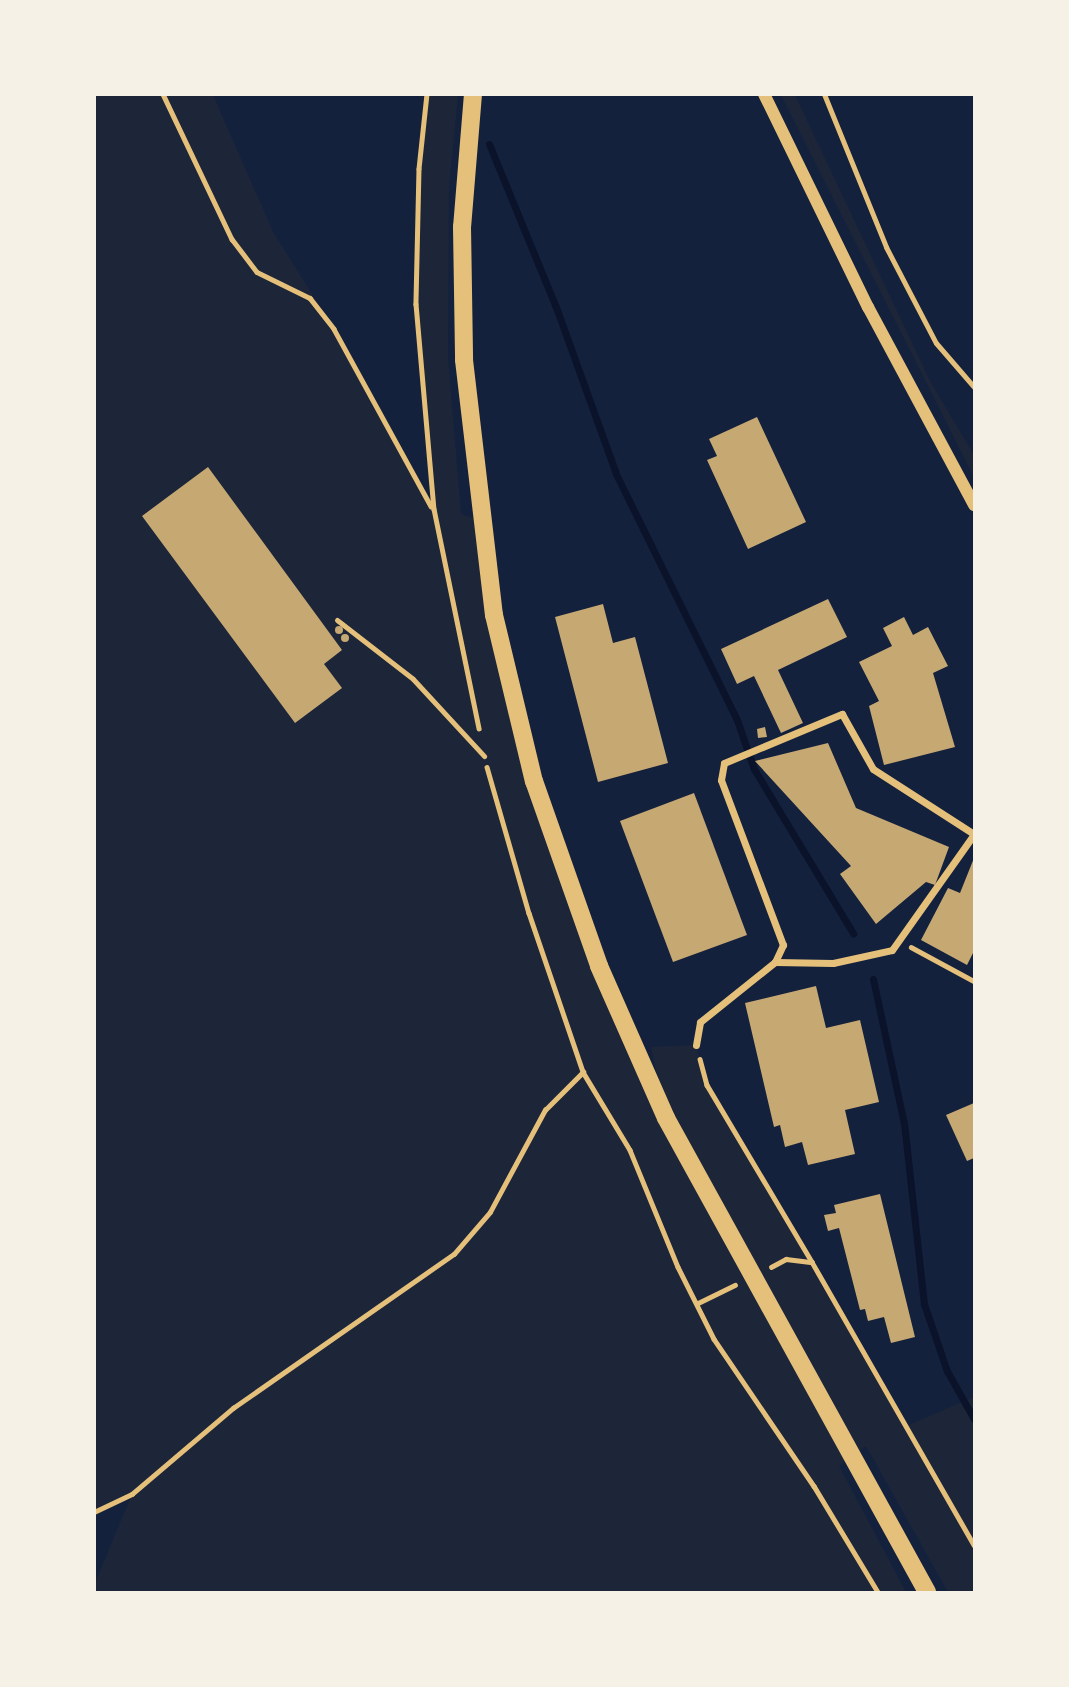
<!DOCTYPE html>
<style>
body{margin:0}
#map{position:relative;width:1069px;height:1687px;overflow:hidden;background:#14213d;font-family:"Source Sans 3",sans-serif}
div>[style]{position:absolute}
.green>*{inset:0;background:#1d2539}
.stream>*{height:7px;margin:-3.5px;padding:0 3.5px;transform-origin:3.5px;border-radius:3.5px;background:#0b132b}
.building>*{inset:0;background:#c6a872}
.round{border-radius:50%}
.path>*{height:4.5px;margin:-2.25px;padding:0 2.25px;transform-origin:2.25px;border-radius:2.25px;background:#e5c07b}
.service>*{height:5px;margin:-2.5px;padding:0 2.5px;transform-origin:2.5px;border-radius:2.5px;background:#e5c07b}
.minor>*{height:7px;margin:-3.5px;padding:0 3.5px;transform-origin:3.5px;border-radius:3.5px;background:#e5c07b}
.tertiary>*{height:12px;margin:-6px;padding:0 6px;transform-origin:6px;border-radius:6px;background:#e5c07b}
.primary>*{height:18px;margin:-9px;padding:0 9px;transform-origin:9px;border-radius:9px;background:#e5c07b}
span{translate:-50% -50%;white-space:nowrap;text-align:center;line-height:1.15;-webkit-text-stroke:5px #f6f1e7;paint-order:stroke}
.frame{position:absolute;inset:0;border:96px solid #f6f1e7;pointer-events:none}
</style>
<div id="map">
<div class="green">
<i style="clip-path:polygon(95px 95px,213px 95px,273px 232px,334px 329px,433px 508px,416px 305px,419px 169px,427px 95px,458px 95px,449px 187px,448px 356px,461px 514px,482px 521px,534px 781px,665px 1113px,651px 1047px,696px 1045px,707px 1085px,904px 1427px,974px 1397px,974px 1592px,948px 1592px,866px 1446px,839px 1466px,906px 1592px,95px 1592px,95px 1583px,132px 1494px,95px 1512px)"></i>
<i style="clip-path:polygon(781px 95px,795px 95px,930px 381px,974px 455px,974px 477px)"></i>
</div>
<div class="stream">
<i style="left:489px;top:144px;width:176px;rotate:67.7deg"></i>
<i style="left:556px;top:307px;width:177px;rotate:70.2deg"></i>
<i style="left:616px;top:474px;width:274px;rotate:63.8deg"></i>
<i style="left:737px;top:720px;width:52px;rotate:70.9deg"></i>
<i style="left:754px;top:769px;width:192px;rotate:58.9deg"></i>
<i style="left:873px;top:979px;width:147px;rotate:77.9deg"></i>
<i style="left:904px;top:1123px;width:182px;rotate:83.7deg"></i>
<i style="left:924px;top:1304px;width:71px;rotate:71.1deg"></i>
<i style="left:947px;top:1371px;width:55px;rotate:60.6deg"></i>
</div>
<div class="building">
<i style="clip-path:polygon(757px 417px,806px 522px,748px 549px,707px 460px,717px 456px,709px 439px)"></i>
<i style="clip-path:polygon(208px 467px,342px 650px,324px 664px,342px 688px,295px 723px,142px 516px)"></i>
<i style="clip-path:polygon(828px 599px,847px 637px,778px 670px,803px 723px,781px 733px,754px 676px,737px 684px,721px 649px)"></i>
<i style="clip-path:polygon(603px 604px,613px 643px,635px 637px,668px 763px,598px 782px,555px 617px)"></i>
<i style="clip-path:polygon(904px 617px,913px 635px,928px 627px,948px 666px,933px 673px,955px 747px,884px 765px,869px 706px,879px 701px,859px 662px,892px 646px,883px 628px)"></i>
<i class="round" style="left:335px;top:626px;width:8px;height:8px"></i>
<i class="round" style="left:341px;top:634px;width:8px;height:8px"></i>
<i style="clip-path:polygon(765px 727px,767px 737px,758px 738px,757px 729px)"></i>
<i style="clip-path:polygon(828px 743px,856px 808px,949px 847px,935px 885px,926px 882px,876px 924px,840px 874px,851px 866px,755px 761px)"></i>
<i style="clip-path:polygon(694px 793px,747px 935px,673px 962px,620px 821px)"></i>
<i style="clip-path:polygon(974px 858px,974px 951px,967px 965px,921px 940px,948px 888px,960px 893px)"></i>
<i style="clip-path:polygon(816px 986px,826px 1028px,860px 1020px,879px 1102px,845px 1110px,855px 1154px,808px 1165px,802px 1142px,785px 1147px,780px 1125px,774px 1127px,745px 1003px)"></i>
<i style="clip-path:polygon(974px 1103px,974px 1158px,967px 1161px,946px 1115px)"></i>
<i style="clip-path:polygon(880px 1194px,915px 1337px,891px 1343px,884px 1317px,868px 1321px,865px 1309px,860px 1310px,839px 1228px,828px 1231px,824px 1215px,836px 1213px,834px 1205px)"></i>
</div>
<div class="path">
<i style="left:163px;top:94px;width:161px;rotate:64.6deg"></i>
<i style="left:232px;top:239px;width:41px;rotate:52.9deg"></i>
<i style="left:257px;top:272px;width:59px;rotate:26.1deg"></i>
<i style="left:310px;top:298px;width:39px;rotate:52deg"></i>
<i style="left:334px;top:329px;width:202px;rotate:61.3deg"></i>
<i style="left:427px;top:94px;width:75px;rotate:96.1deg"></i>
<i style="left:419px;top:169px;width:135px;rotate:91.3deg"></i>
<i style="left:416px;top:304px;width:206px;rotate:85deg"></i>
<i style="left:434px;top:509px;width:224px;rotate:78.4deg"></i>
<i style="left:487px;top:767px;width:152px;rotate:74deg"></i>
<i style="left:529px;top:913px;width:168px;rotate:71.2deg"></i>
<i style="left:583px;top:1072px;width:91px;rotate:58.9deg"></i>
<i style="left:630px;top:1150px;width:126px;rotate:67.7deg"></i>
<i style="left:678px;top:1267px;width:80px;rotate:63.4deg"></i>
<i style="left:714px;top:1339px;width:178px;rotate:55.8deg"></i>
<i style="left:814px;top:1486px;width:124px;rotate:58.9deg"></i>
<i style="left:911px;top:947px;width:72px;rotate:28.4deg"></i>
<i style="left:700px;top:1059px;width:27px;rotate:75deg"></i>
<i style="left:707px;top:1085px;width:206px;rotate:59.3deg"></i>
<i style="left:771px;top:1267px;width:17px;rotate:-28deg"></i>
<i style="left:786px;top:1259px;width:26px;rotate:7deg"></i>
<i style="left:812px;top:1262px;width:326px;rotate:60.2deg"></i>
<i style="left:698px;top:1303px;width:41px;rotate:-25.9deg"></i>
<i style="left:94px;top:1512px;width:42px;rotate:-25.3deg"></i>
<i style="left:132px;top:1494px;width:133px;rotate:-40.4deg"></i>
<i style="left:233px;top:1408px;width:269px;rotate:-34.9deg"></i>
<i style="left:454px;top:1254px;width:55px;rotate:-49.4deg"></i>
<i style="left:490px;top:1212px;width:116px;rotate:-61.7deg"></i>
<i style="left:545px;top:1110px;width:54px;rotate:-45deg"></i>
</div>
<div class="service">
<i style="left:824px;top:94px;width:165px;rotate:67.9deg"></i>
<i style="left:886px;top:247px;width:108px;rotate:62.5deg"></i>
<i style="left:936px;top:343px;width:58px;rotate:49.2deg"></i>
<i style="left:337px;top:620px;width:96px;rotate:37.8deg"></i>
<i style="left:413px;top:679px;width:105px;rotate:47.3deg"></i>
</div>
<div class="minor">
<i style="left:775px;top:962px;width:58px;rotate:1deg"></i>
<i style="left:833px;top:963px;width:60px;rotate:-12.4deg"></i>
<i style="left:892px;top:950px;width:142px;rotate:-54.7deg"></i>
<i style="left:696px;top:1045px;width:23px;rotate:-80deg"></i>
<i style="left:700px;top:1022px;width:96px;rotate:-38.7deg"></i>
<i style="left:775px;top:962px;width:19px;rotate:-65deg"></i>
<i style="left:783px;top:945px;width:176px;rotate:-110.6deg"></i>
<i style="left:721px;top:780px;width:17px;rotate:-80deg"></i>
<i style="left:724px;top:763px;width:128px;rotate:-22.6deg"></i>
<i style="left:842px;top:714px;width:63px;rotate:60.6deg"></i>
<i style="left:873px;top:769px;width:120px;rotate:32.8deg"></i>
</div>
<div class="tertiary">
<i style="left:764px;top:94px;width:237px;rotate:64deg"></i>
<i style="left:868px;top:307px;width:225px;rotate:61.8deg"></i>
</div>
<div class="primary">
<i style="left:473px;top:94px;width:133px;rotate:94.7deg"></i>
<i style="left:462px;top:227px;width:133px;rotate:89.1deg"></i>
<i style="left:464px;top:360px;width:257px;rotate:83.3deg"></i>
<i style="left:494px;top:615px;width:171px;rotate:76.5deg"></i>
<i style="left:534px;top:781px;width:196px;rotate:70.6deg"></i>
<i style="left:599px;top:966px;width:166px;rotate:66.2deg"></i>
<i style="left:666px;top:1118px;width:541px;rotate:61.16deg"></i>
</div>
<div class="frame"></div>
</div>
